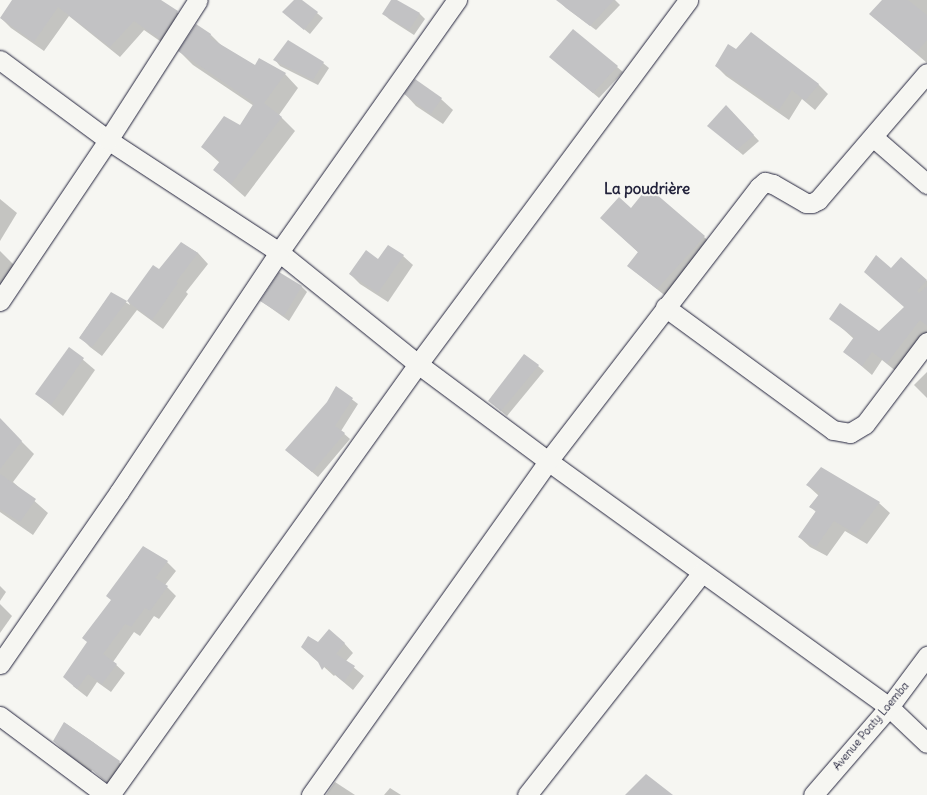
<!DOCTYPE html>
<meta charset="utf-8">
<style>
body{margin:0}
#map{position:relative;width:927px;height:795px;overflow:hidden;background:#f6f6f2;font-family:Delius,sans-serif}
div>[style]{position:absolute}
.shadow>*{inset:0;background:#0003}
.building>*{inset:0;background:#c2c2c4}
.roads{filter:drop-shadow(0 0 1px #22223b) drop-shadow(0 0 1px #22223b)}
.street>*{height:19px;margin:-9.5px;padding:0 9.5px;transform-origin:9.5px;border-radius:9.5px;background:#f6f6f2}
span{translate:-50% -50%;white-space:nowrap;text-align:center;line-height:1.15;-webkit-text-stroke:4px #f6f6f2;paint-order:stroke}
.street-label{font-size:11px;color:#22223b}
.district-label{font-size:15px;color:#22223b;font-weight:700}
</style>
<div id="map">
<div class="shadow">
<i style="clip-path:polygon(14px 0,159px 0,177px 12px,187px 22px,170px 48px,144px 30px,120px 57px,69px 16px,44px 51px,11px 28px,1px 18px)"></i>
<i style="clip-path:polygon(295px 0,301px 0,323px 18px,310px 34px,289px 17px)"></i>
<i style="clip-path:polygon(392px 0,420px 14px,425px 19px,414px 35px,389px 19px,384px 14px)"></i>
<i style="clip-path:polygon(562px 0,615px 0,620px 5px,596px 30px,566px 8px,561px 3px)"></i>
<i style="clip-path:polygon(883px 0,927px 0,927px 63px,870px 14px)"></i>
<i style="clip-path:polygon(573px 30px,623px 72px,599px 98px,550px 57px)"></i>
<i style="clip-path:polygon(211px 35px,222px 46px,255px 66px,285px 74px,298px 88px,279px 115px,295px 131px,245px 197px,214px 170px,220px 163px,202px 147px,241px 127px,254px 106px,193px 65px,179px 51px)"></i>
<i style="clip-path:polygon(275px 60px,323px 63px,329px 68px,318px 85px,280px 66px)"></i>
<i style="clip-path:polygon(716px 66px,818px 84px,828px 94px,815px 110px,802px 99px,789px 120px,726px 76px)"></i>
<i style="clip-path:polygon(415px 80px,441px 99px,453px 110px,443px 124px,416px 106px,405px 94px)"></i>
<i style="clip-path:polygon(731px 111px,759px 141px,743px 155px,709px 126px)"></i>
<i style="clip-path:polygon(0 199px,17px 213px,0 241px)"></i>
<i style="clip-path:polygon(611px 227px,704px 237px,714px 246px,668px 298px,628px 266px,639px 253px)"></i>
<i style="clip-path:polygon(181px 243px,198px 253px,208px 264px,186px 292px,188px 294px,163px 329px,137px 310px,102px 356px,90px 347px,80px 337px,111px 293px,130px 305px,128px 301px,160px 271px)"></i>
<i style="clip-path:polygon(0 251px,19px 270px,0 290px)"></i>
<i style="clip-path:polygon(403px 256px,413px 265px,388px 302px,360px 284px,350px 274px,378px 261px)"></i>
<i style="clip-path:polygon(901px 258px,927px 281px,927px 333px,897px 372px,882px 360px,872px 375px,845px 352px,854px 339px,831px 318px,879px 332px,905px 307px,891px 269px)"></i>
<i style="clip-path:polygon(279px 274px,302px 287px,307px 292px,289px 321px,261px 301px)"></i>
<i style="clip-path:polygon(74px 352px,95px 370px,63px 416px,37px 394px)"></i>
<i style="clip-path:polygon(525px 355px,544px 371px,507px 416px,495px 406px)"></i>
<i style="clip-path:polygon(927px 372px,927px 398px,914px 385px)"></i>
<i style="clip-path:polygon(337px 388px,358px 404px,341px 431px,350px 439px,318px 477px,292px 455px)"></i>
<i style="clip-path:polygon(0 424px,11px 431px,34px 454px,13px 482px,48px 513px,33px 535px,0 512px)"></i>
<i style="clip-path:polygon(807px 485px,879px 503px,890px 513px,867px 544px,845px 531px,827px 556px,810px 547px,799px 537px,816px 512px,810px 506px,819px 496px)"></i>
<i style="clip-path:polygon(143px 548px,167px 562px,176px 571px,165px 585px,176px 596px,159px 619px,154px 616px,140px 636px,134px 632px,113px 662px,125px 673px,111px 692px,97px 682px,87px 697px,73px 686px,88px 642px)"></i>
<i style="clip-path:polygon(0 586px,6px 592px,0 601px)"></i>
<i style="clip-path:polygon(0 604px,12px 616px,0 633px)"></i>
<i style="clip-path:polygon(344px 643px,353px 653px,346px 661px,364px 676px,353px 690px,335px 675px,334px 676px,302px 647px)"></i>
<i style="clip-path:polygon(65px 723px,93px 742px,119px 762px,131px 774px,118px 792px,92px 770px,91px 772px,65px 752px,54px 741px)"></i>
<i style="clip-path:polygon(335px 782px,355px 795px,326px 795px)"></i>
<i style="clip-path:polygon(390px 788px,401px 795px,384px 795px)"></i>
</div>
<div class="building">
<i style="clip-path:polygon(12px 0,161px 0,178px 11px,160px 39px,134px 21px,110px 47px,58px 7px,34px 42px,0 18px)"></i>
<i style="clip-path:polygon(294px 0,302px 0,318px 12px,304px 30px,282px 12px)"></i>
<i style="clip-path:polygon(391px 0,397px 0,420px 13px,409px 30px,382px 14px)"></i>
<i style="clip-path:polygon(556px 0,614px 0,590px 26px)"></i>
<i style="clip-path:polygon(882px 0,908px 0,927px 15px,927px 40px,916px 53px,869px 14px)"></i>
<i style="clip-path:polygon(196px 24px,211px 34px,210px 38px,255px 65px,259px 58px,286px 73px,264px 103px,282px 117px,231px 184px,213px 170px,220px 161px,201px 147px,224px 116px,240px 125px,254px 103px,178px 51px)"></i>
<i style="clip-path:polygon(573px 29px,618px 66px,593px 93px,549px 57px)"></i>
<i style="clip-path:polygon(751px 32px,819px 84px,805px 101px,792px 90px,779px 110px,715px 66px,728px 44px,736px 49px)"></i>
<i style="clip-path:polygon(288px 40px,324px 62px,313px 80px,273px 60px)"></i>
<i style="clip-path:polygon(415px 79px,442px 98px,431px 114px,404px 94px)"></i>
<i style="clip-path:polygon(726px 105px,754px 135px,737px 150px,707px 126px)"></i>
<i style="clip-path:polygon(648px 187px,705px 236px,657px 289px,627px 266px,638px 252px,600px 218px,619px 197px,631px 208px)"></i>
<i style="clip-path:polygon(181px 242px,198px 253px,176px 282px,178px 283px,152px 320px,127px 301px,153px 265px,159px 269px)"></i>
<i style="clip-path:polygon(388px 245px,404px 255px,378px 293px,349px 274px,366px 250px,378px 259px)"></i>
<i style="clip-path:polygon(876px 255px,891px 268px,901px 257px,927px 280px,917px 291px,919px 293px,927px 286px,927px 326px,920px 320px,887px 363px,872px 352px,862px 366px,843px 352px,854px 337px,829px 319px,840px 303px,879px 331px,904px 307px,864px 272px)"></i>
<i style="clip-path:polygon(279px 272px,302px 286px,284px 316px,260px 301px)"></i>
<i style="clip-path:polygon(111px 292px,127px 301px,92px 347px,79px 338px)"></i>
<i style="clip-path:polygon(69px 347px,84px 358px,51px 405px,35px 394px)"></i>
<i style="clip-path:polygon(524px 354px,539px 365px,501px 411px,488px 401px)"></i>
<i style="clip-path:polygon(336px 386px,353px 398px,335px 426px,345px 433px,312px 472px,285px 450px,327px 402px)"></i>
<i style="clip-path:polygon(0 418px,22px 441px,0 469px)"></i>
<i style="clip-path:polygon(821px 467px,880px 502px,856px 534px,834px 521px,816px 547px,798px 537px,816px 511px,809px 507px,820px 493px,806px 485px)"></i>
<i style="clip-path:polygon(0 474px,36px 499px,20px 522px,0 509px)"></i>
<i style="clip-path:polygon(143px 546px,168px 561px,155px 578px,168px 586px,150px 611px,145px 608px,131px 627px,125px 624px,103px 654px,117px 664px,102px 684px,88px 674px,77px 689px,63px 677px,87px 642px,82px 638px,111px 600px,106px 596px)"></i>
<i style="clip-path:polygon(329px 629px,345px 643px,336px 654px,355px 666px,344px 682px,325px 666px,322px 670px,318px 662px,301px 647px,308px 636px,318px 642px)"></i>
<i style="clip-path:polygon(64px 722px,120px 761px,106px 781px,80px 760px,79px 761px,53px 741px)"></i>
<i style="clip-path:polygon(646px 774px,673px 795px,625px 795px)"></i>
</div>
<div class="roads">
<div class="street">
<i style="left:0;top:60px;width:134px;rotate:36.5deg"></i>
<i style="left:108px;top:140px;width:204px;rotate:33.2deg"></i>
<i style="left:279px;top:252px;width:179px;rotate:38.9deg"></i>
<i style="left:418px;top:364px;width:162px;rotate:36.7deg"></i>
<i style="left:548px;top:461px;width:420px;rotate:35.8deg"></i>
<i style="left:889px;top:707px;width:52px;rotate:43.5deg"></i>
<i style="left:873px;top:137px;width:72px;rotate:41deg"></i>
<i style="left:0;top:301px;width:194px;rotate:-56.1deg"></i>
<i style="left:108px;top:140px;width:166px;rotate:-57.3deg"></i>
<i style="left:665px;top:307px;width:208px;rotate:36.2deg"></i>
<i style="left:833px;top:430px;width:17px;rotate:10deg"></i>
<i style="left:850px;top:433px;width:17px;rotate:-31deg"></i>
<i style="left:865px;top:424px;width:103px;rotate:-52.9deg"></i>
<i style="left:0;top:664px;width:209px;rotate:-55.3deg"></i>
<i style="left:119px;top:492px;width:288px;rotate:-56.3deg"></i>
<i style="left:279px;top:252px;width:309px;rotate:-54.8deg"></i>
<i style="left:0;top:716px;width:132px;rotate:36.7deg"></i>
<i style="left:110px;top:795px;width:530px;rotate:-54.45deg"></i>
<i style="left:418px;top:364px;width:453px;rotate:-53.4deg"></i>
<i style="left:311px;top:795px;width:410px;rotate:-54.6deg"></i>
<i style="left:548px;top:461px;width:346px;rotate:-52.4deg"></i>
<i style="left:759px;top:187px;width:8px;rotate:-40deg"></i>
<i style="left:765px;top:182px;width:8px;rotate:14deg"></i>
<i style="left:773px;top:184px;width:38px;rotate:30deg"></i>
<i style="left:806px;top:203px;width:6px"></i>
<i style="left:812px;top:203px;width:7px;rotate:-27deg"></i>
<i style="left:818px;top:200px;width:167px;rotate:-49.4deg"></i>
<i style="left:527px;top:795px;width:283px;rotate:-51.8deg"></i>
<i style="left:813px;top:795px;width:116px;rotate:-49.2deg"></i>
<i style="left:889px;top:707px;width:64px;rotate:-53.3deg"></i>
</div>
</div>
<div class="street-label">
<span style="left:871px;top:726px;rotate:-50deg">Avenue Poaty Loemba</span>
</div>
<div class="district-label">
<span style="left:647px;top:189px">La poudrière</span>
</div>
</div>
